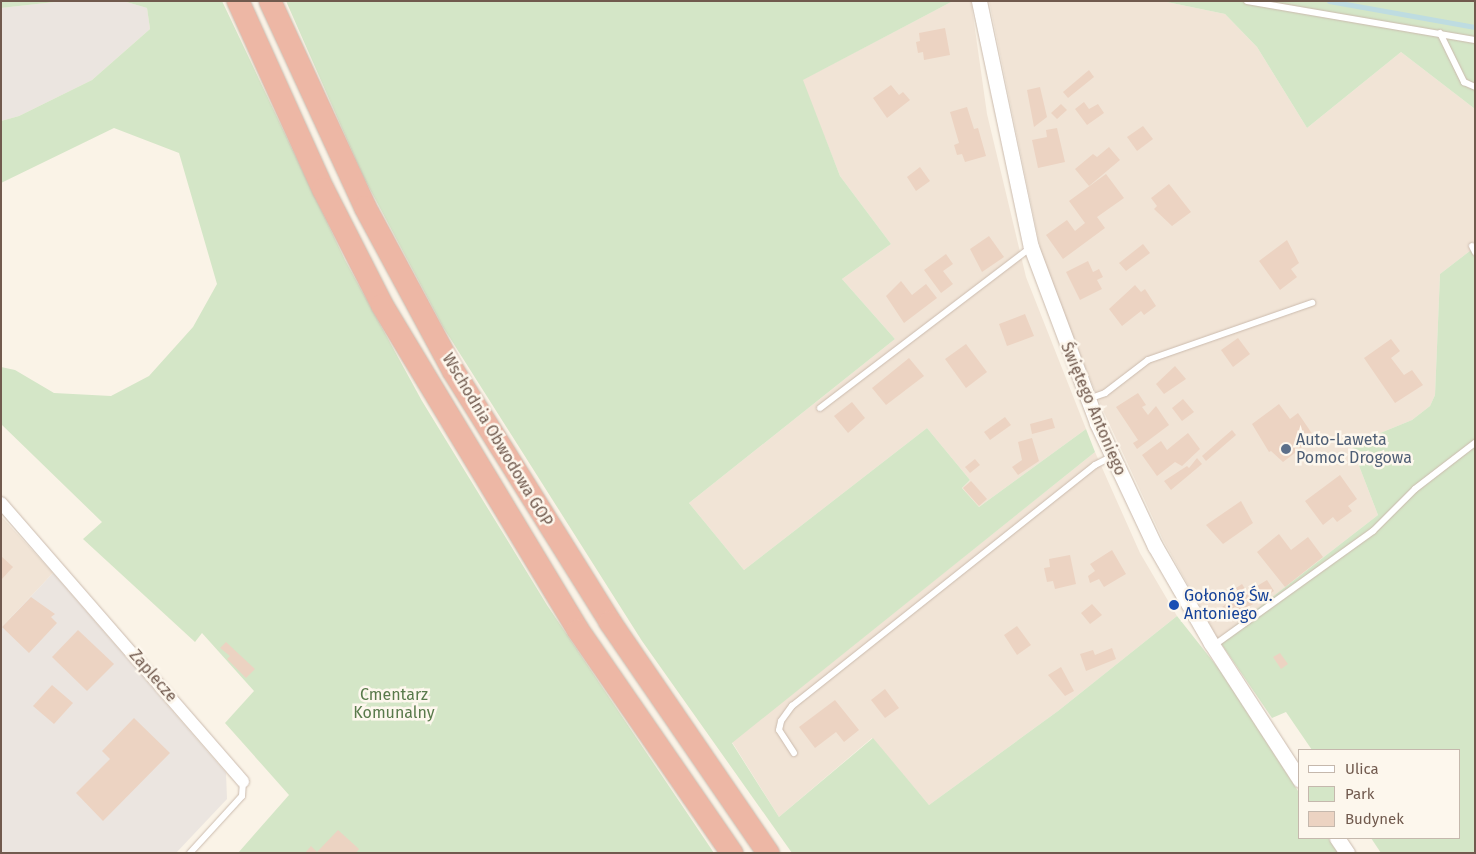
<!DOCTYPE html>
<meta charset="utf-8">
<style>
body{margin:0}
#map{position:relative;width:1476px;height:854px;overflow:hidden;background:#faf3e7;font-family:"Fira Sans",sans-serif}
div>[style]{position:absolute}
.residential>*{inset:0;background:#f1e4d6}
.industrial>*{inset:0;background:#ebe5e0}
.green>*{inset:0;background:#d4e6c7}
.stream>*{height:5px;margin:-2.5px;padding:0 2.5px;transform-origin:2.5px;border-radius:2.5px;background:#bedce1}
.building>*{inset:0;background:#ecd3c2}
.roads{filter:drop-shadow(0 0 1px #cbbbae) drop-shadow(0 0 1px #cbbbae)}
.service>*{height:6px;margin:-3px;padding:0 3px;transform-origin:3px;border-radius:3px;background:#fff}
.minor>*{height:12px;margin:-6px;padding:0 6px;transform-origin:6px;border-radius:6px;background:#fff}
.tertiary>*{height:15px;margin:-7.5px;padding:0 7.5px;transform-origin:7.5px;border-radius:7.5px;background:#fff}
.motorway>*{height:22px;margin:-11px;padding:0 11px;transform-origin:11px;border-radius:11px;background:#edb7a5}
.dots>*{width:14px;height:14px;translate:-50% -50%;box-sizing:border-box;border:2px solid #fdf7ed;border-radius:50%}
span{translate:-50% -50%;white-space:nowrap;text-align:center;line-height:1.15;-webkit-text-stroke:5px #fdf7ed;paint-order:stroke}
.street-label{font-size:16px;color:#715a4e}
.service-label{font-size:16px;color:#4e5e75}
.left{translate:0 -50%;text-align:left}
.transit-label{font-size:16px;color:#164399}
.park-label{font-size:16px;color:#597a4b}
.frame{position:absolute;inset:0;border:2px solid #715a4e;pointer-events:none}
.legend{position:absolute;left:1298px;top:749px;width:162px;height:90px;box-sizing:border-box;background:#fdf7ed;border:1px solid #c5b8ad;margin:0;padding:6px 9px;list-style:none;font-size:15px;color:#715a4e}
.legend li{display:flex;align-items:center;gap:10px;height:25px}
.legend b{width:25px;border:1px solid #c5b8ad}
</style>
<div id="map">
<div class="residential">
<i style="clip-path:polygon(953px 1px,971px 1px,987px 114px,1026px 277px,1086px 429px,979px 507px,962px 488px,970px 480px,927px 428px,744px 570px,689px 503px,895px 339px,842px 279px,891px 244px,840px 176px,802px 80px)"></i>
<i style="clip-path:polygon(989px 1px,1162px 1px,1225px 14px,1257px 47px,1307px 128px,1401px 52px,1475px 109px,1475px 247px,1440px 274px,1435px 395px,1430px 406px,1412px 420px,1351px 445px,1378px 515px,1218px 639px,1163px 540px,1102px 408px,1044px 266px)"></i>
<i style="clip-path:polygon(1095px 452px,1140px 553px,1177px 616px,1058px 711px,929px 805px,872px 738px,779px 817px,732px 742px)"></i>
<i style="clip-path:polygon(1px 516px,53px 573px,1px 628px)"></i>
</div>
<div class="industrial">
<i style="clip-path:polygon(64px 1px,123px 1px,147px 8px,150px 29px,92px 80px,19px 116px,1px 121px,1px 8px)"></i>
<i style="clip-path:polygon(53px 573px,226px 773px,227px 799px,176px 853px,1px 853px,1px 628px)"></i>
</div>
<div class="green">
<i style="clip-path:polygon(1px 1px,64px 1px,1px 8px)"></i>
<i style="clip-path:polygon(123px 1px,222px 1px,345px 260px,422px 401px,547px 605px,714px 853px,238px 853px,289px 795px,225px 723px,254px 691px,202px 633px,195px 642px,83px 539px,102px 522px,1px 424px,1px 367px,15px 370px,54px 393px,111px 396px,149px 376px,193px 327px,217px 284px,179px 153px,114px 128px,1px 183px,1px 121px,19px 116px,92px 80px,150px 29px,147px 8px)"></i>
<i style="clip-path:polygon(286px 1px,953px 1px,803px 80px,840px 176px,891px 244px,842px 279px,895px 339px,689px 503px,744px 570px,927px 428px,970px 480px,962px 488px,979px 507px,1086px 429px,1095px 452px,732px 743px,779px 817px,873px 738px,929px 805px,1058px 711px,1177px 616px,1219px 669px,1300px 794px,1300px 838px,1328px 838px,1338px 853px,792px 853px,642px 641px,443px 327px,363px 176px)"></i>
<i style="clip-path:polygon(1162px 1px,1475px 1px,1475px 109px,1401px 52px,1307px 128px,1257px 47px,1225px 14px)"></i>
<i style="clip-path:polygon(1475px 247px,1475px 853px,1381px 853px,1371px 838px,1460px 838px,1460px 750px,1312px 750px,1286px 712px,1272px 718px,1218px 639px,1378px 515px,1351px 445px,1412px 420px,1430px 406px,1435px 395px,1440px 274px)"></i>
</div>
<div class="stream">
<i style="left:1329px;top:1px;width:148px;rotate:10.1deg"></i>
</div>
<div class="building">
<i style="clip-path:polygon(945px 28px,950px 55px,924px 60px,923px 52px,918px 53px,916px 42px,920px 41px,919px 33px)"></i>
<i style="clip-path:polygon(1089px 70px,1094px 77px,1068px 98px,1063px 92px)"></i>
<i style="clip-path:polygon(891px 85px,899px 95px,903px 92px,910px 100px,887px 118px,873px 98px)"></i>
<i style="clip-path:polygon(1040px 87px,1047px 117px,1034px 127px,1027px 90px)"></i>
<i style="clip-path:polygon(1084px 102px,1089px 109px,1098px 104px,1104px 113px,1087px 125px,1075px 109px)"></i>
<i style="clip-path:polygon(1061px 104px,1067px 110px,1057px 119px,1051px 113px)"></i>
<i style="clip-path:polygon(967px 107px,974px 129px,978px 128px,986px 156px,965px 162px,962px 154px,957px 155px,954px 145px,959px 143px,950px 112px)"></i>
<i style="clip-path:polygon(1143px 126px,1153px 139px,1137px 151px,1127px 137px)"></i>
<i style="clip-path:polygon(1057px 128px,1065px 162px,1038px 168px,1032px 140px,1047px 137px,1046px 130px)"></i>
<i style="clip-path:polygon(1109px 147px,1120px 160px,1089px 186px,1075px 169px,1093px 154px,1097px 157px)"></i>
<i style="clip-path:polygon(920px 167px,930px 181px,916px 191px,907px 177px)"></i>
<i style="clip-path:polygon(1106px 174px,1124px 198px,1097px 217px,1105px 228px,1063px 259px,1046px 235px,1067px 220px,1075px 231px,1085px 223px,1069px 201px)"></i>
<i style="clip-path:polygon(1169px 184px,1191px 212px,1172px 226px,1154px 209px,1157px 206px,1151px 198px)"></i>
<i style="clip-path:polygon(989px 236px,1004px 257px,982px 272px,970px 249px)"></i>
<i style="clip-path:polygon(1287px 240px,1299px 263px,1291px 269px,1297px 277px,1280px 290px,1259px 261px)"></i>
<i style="clip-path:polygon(1143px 244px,1150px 253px,1126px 271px,1119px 263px)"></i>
<i style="clip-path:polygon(946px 254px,953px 264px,943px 271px,953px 284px,941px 293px,924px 270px)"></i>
<i style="clip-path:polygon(1088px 261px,1093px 272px,1099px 269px,1103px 277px,1097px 280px,1102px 289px,1080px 300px,1066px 272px)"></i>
<i style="clip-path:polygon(901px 281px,912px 295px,926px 284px,937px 298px,904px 323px,886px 296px)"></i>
<i style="clip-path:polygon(1135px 285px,1141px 292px,1145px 289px,1156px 306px,1144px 315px,1141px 311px,1122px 326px,1109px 309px)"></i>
<i style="clip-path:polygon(1025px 314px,1034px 336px,1007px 346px,999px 324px)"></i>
<i style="clip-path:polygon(1238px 338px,1250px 354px,1233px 367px,1221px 350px)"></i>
<i style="clip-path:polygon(1391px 339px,1400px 351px,1391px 358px,1404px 375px,1412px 370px,1423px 385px,1395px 403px,1364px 358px)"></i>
<i style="clip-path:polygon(966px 344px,987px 372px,966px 388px,945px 359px)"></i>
<i style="clip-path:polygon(909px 358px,924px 376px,886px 405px,872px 388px)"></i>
<i style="clip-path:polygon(1175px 366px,1186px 379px,1164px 394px,1156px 384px)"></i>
<i style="clip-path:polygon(1138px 393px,1146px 405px,1142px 407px,1148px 415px,1156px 406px,1169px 425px,1137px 449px,1133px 443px,1138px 440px,1116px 407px)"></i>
<i style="clip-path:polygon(1183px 399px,1194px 412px,1182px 421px,1172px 408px)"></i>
<i style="clip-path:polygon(852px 402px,865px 418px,848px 433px,834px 416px)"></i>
<i style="clip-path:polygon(1279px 404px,1290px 419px,1298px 413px,1313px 435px,1306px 440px,1308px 443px,1283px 462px,1271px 451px,1269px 452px,1252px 424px)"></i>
<i style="clip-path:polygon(1005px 417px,1011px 425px,990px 440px,984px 432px)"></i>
<i style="clip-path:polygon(1052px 418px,1055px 428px,1032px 434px,1030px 424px)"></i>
<i style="clip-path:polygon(1232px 430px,1236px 435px,1206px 461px,1202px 456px)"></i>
<i style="clip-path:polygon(1188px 433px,1200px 449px,1182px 466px,1175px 462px,1157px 476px,1142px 455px,1161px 441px,1167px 450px)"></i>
<i style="clip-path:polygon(1032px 438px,1039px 461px,1018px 475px,1012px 467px,1022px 460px,1018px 442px)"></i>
<i style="clip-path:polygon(1197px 458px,1202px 464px,1171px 490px,1164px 481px,1187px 466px,1189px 468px)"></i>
<i style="clip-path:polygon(975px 459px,980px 465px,970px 473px,965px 467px)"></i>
<i style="clip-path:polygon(1340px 475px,1357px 499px,1348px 506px,1352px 511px,1344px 517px,1337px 522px,1333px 517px,1323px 525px,1305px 501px)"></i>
<i style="clip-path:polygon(971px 481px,987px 499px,979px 506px,963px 488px)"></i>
<i style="clip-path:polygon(1241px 501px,1253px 523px,1223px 544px,1206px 525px)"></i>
<i style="clip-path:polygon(1279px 534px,1291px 550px,1308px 537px,1323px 557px,1285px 587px,1257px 552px)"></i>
<i style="clip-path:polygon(1112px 550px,1126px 574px,1104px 587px,1099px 579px,1090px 583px,1088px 576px,1095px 571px,1090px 564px)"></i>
<i style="clip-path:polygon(1070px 555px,1076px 584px,1055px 589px,1053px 581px,1047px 582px,1044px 568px,1050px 567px,1049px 559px)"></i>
<i style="clip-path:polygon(1px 556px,13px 567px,1px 580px)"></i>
<i style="clip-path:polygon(1267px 580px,1274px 591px,1229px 619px,1222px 607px,1238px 597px,1233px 590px,1242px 584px,1247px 592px)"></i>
<i style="clip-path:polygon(31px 597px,55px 614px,51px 617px,57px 623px,29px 653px,2px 627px)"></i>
<i style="clip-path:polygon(1092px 604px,1102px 615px,1090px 624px,1081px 613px)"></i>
<i style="clip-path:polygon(1017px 626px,1031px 645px,1017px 655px,1004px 635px)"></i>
<i style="clip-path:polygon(78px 630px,114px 664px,87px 691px,52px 657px)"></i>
<i style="clip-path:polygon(226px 642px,255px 669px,246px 678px,227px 659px,230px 656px,220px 648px)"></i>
<i style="clip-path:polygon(1112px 648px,1116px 659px,1086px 671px,1080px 654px,1093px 650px,1095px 655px)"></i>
<i style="clip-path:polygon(1280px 653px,1288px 664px,1281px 669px,1273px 657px)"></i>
<i style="clip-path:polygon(1061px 667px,1074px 691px,1065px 696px,1048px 675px)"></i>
<i style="clip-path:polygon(52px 685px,73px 703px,54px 724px,33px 706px)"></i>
<i style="clip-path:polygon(885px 689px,899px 708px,885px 718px,871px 700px)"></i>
<i style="clip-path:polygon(835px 700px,859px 730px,844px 742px,836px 732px,815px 748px,799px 727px)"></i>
<i style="clip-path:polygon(134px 718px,170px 753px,103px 821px,76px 793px,110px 759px,102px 751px)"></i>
<i style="clip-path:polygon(338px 830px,359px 849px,356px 853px,305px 853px,311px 846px,317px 852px)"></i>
</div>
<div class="roads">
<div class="service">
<i style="left:1247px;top:1px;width:231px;rotate:9.7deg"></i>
<i style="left:1440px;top:33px;width:55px;rotate:63.9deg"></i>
<i style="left:1464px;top:82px;width:12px;rotate:24deg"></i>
<i style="left:1472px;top:246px;width:7px;rotate:63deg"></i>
<i style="left:1088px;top:399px;width:18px;rotate:-19deg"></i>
<i style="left:1105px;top:393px;width:54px;rotate:-37.5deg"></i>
<i style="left:1148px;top:360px;width:174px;rotate:-19.2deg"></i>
<i style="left:820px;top:408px;width:265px;rotate:-37.3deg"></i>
<i style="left:1213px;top:646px;width:197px;rotate:-35.7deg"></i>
<i style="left:1373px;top:531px;width:59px;rotate:-45deg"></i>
<i style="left:1415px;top:489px;width:76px;rotate:-37.5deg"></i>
<i style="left:794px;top:753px;width:27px;rotate:-123deg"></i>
<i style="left:779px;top:730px;width:9px;rotate:-77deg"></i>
<i style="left:781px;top:721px;width:19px;rotate:-54deg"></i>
<i style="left:792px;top:706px;width:387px;rotate:-38.5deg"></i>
<i style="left:1095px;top:465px;width:18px;rotate:-27deg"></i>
<i style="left:190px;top:853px;width:77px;rotate:-47.6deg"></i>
<i style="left:242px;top:796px;width:15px;rotate:-86deg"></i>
</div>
<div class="minor">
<i style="left:1px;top:503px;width:369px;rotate:49deg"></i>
</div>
<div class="tertiary">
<i style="left:979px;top:1px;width:251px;rotate:78.1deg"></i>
<i style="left:1031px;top:247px;width:188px;rotate:69.4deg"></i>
<i style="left:1097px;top:423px;width:136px;rotate:64.8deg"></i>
<i style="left:1155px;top:546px;width:112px;rotate:60deg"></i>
<i style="left:1211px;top:643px;width:163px;rotate:57deg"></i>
<i style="left:1337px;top:838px;width:18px;rotate:56deg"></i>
</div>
<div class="motorway">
<i style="left:238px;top:1px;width:206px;rotate:65.7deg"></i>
<i style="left:323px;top:189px;width:130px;rotate:63deg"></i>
<i style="left:382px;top:305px;width:380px;rotate:58.9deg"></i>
<i style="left:578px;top:630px;width:271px;rotate:55.4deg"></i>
<i style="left:270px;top:1px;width:227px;rotate:65.2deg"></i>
<i style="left:365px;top:207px;width:187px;rotate:61.7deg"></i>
<i style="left:454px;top:372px;width:295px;rotate:58deg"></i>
<i style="left:610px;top:622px;width:280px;rotate:55.6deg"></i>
</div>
</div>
<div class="dots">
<i style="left:1286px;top:449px;background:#5c6f8a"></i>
<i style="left:1174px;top:605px;background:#1a4fb4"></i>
</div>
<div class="street-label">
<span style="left:1093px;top:409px;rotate:67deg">Świętego Antoniego</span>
<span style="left:497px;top:440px;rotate:59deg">Wschodnia Obwodowa GOP</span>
<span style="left:153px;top:676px;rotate:49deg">Zaplecze</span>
</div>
<div class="service-label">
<span class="left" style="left:1296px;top:449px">Auto-Laweta<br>Pomoc Drogowa</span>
</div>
<div class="transit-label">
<span class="left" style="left:1184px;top:605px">Gołonóg Św.<br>Antoniego</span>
</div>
<div class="park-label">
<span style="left:394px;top:704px">Cmentarz<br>Komunalny</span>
</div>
<div class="frame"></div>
<ul class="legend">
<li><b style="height:6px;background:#fff"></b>Ulica</li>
<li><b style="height:14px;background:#d4e6c7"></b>Park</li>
<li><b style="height:14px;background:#ecd3c2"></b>Budynek</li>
</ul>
</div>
